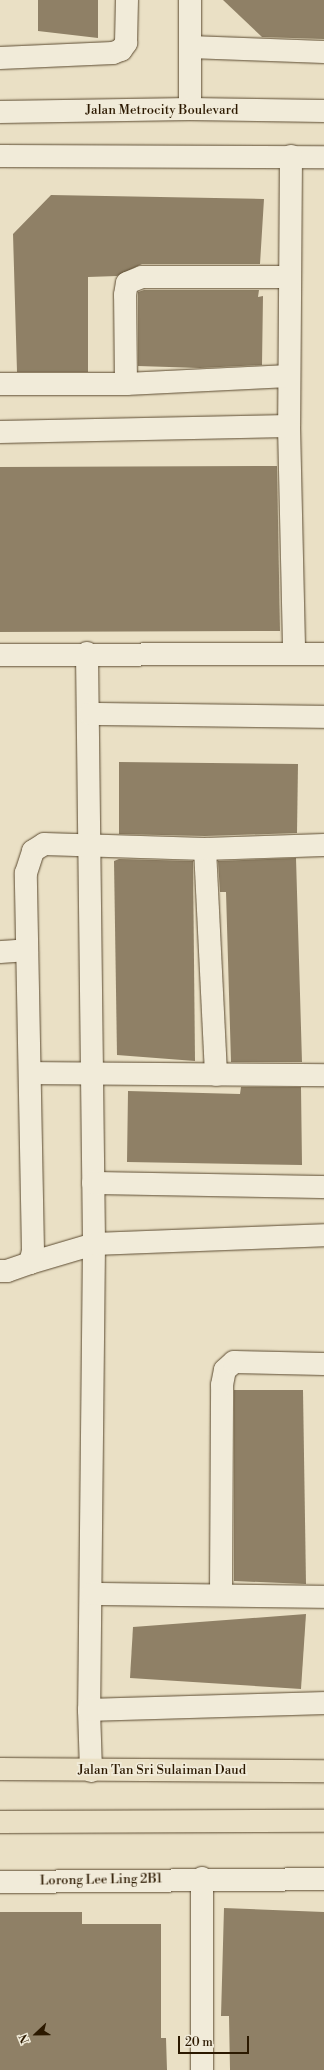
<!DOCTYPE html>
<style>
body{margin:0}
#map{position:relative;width:324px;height:2070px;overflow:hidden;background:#eae0c5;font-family:"Libre Bodoni",serif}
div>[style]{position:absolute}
.building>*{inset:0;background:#8f8066}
.roads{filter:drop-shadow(0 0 1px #5c4b31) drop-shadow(0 0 1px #5c4b31)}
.minor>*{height:22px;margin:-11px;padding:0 11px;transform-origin:11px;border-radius:11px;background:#f1ebd9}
.major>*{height:22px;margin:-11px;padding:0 11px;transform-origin:11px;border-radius:11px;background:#eae0c5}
span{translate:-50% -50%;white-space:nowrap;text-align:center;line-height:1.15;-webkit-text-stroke:3.5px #f1ebd9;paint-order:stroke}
.street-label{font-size:13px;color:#2c1900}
.north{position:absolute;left:16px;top:2014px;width:40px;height:40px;-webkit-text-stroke:3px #f1ebd9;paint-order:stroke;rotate:248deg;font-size:11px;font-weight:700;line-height:16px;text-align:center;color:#2c1900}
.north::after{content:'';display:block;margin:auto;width:14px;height:18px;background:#2c1900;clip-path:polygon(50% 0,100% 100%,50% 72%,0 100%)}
.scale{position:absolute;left:178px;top:2036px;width:71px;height:18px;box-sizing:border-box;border:2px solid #2c1900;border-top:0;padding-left:5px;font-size:12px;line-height:14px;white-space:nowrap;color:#2c1900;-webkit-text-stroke:3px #f1ebd9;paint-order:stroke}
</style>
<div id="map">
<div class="building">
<i style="clip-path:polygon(38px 0,98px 0,98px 38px,38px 31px)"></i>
<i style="clip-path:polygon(223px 0,324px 0,324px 39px,262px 37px)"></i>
<i style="clip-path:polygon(51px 195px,264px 199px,260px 264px,142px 264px,117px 276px,88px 277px,88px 372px,17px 372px,13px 234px)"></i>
<i style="clip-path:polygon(144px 290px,259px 290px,258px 297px,263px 296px,262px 365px,200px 368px,138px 366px,138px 292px)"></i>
<i style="clip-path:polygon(277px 466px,280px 631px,0 632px,0 467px)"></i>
<i style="clip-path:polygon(119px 762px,298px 764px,297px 833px,205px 836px,119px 834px)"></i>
<i style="clip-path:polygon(296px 858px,302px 1062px,231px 1062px,226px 892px,220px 892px,218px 861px)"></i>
<i style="clip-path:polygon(119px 859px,193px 861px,195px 1061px,117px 1055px,114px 861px)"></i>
<i style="clip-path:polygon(241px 1087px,301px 1087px,302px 1165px,127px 1162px,128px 1091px,240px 1094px)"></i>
<i style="clip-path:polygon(234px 1390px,303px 1390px,306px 1584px,234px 1581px)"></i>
<i style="clip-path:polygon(306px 1614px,301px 1689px,130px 1678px,133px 1627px)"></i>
<i style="clip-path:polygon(224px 1908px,324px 1912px,324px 2070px,230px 2070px,229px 2016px,221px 2016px)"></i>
<i style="clip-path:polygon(0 1912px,82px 1912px,82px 1924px,161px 1924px,161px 2038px,166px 2038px,167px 2070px,0 2070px)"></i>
</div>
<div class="roads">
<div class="minor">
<i style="left:190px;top:47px;width:134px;rotate:2.1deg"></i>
<i style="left:0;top:58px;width:113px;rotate:-2.5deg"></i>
<i style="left:113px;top:53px;width:9px;rotate:-21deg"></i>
<i style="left:121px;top:50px;width:9px;rotate:-54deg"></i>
<i style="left:126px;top:43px;width:43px;rotate:-88.7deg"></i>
<i style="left:190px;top:109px;width:109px;rotate:-90deg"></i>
<i style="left:0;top:112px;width:190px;rotate:-0.9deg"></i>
<i style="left:190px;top:109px;width:134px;rotate:0.9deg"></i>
<i style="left:0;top:156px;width:324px;rotate:0.2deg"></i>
<i style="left:291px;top:156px;width:270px;rotate:90.4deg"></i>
<i style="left:289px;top:426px;width:227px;rotate:88.7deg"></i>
<i style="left:0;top:384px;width:126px"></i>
<i style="left:126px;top:384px;width:163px;rotate:-2.8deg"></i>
<i style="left:126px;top:384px;width:89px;rotate:-90.6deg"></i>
<i style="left:125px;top:295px;width:12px;rotate:-81deg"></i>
<i style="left:127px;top:283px;width:16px;rotate:-22deg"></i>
<i style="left:142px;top:277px;width:147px"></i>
<i style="left:0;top:432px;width:289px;rotate:-1.2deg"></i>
<i style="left:87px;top:653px;width:591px;rotate:89.32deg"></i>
<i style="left:94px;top:1244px;width:466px;rotate:90.6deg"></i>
<i style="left:89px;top:1710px;width:61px;rotate:88.1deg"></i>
<i style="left:0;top:655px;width:324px;rotate:-0.2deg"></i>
<i style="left:90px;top:714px;width:234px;rotate:0.7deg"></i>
<i style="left:205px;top:849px;width:226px;rotate:87.2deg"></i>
<i style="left:0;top:952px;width:27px;rotate:-4deg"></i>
<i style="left:30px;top:1073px;width:294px;rotate:0.4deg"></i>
<i style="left:93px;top:1183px;width:231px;rotate:1deg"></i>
<i style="left:30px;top:1263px;width:67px;rotate:-16.5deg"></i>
<i style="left:94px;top:1244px;width:230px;rotate:-2.2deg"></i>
<i style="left:0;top:1271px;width:7px"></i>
<i style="left:7px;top:1271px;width:24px;rotate:-19deg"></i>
<i style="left:30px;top:1263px;width:12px;rotate:-76deg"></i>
<i style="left:33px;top:1251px;width:378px;rotate:-91.1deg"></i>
<i style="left:26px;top:873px;width:23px;rotate:-72deg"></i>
<i style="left:33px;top:851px;width:13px;rotate:-32deg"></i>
<i style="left:44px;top:844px;width:161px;rotate:1.8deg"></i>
<i style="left:205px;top:849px;width:119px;rotate:-1.9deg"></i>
<i style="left:92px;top:1594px;width:232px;rotate:0.7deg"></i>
<i style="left:221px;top:1595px;width:210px;rotate:-89.7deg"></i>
<i style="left:222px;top:1385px;width:15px;rotate:-79deg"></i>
<i style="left:225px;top:1370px;width:12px;rotate:-42deg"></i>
<i style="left:234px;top:1362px;width:90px;rotate:1.3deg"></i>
<i style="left:89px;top:1710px;width:235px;rotate:-1.7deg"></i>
<i style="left:202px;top:1878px;width:192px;rotate:90deg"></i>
<i style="left:0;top:1882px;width:324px;rotate:-0.5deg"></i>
</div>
<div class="major">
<i style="left:0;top:1769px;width:324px;rotate:0.4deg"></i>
<i style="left:0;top:1822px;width:324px;rotate:-0.2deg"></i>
</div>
</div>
<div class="street-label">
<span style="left:162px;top:110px">Jalan Metrocity Boulevard</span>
<span style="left:162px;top:1770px">Jalan Tan Sri Sulaiman Daud</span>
<span style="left:101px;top:1880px;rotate:-1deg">Lorong Lee Ling 2B1</span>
</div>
<div class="north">N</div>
<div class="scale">20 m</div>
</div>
